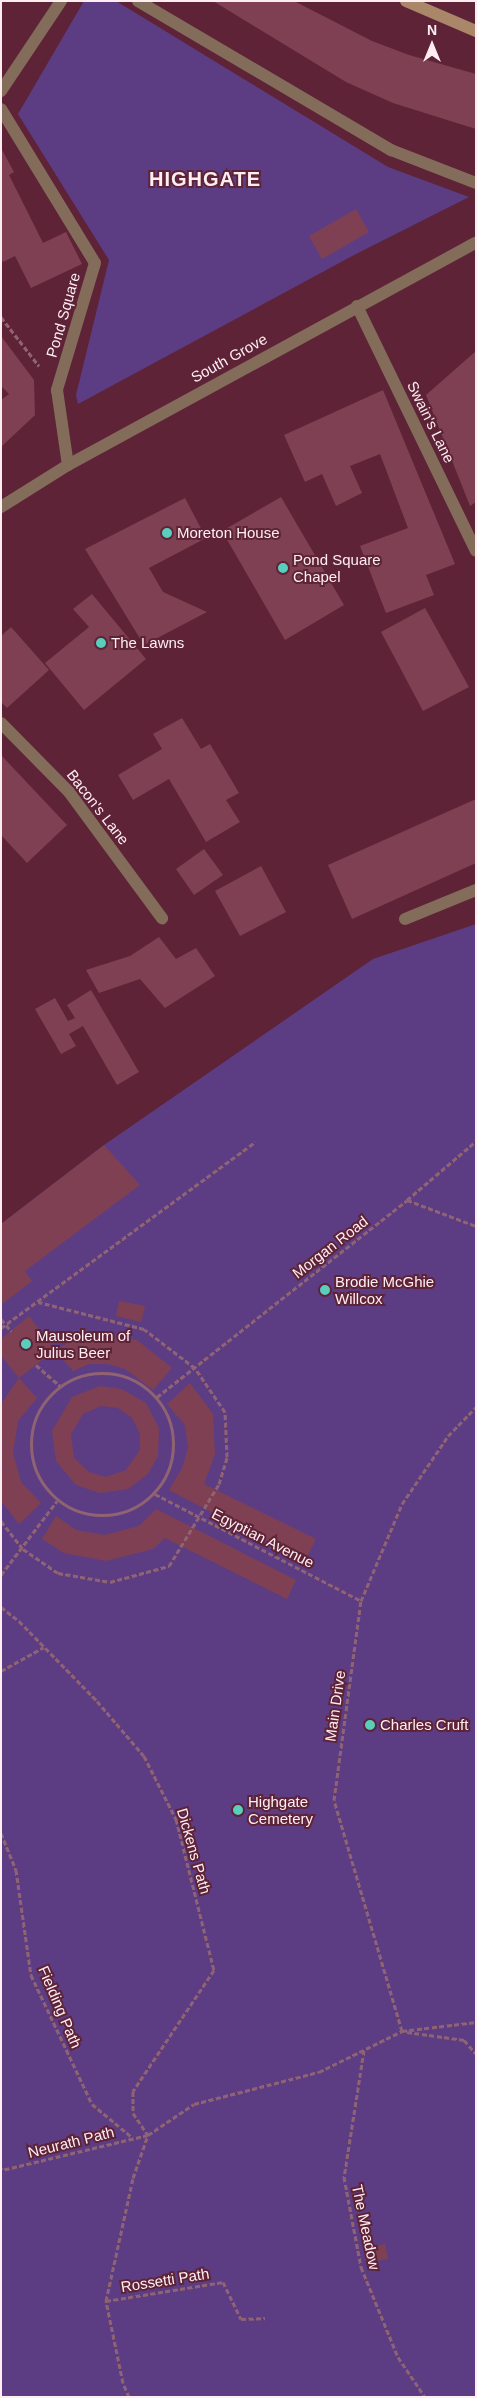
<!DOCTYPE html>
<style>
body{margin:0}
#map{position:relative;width:477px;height:2398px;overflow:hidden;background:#5e2337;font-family:Helvetica,sans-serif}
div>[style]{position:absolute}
.green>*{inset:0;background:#5c3d84}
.building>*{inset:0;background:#7f4053}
.path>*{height:3px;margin-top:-1.5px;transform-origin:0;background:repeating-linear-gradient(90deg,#906372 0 5px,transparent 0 7.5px)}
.path>.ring{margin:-1.5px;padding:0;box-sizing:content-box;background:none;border:3px solid #906372;border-radius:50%}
.service>*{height:12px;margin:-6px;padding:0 6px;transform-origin:6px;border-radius:6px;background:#836c59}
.minor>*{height:12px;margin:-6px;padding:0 6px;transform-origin:6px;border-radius:6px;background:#836c59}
.tertiary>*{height:12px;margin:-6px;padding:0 6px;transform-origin:6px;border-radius:6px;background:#836c59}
.secondary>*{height:12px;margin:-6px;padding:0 6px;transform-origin:6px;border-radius:6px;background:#aa8769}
.dots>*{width:14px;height:14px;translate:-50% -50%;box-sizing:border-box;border:2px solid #5e2337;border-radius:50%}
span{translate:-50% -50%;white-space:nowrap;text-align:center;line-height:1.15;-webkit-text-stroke:4px #5e2337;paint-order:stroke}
.street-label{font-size:15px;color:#feeef2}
.poi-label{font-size:15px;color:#feeef2}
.left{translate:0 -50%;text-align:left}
.district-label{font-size:20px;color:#feeef2;font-weight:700;letter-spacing:1px}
.frame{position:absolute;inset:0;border:2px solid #feeef2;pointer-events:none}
.north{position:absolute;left:407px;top:20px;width:50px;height:50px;-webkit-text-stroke:4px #5e2337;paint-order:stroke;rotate:0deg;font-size:14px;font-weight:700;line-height:20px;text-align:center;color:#feeef2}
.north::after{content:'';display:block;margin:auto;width:18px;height:22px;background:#feeef2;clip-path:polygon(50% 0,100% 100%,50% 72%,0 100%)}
</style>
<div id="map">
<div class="green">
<i style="clip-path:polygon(84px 1px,116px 1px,388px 167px,469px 197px,354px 255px,78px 404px,76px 395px,109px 260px,18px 114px)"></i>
<i style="clip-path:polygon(476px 924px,476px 2397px,1px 2397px,1px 1224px,104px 1145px,373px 959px)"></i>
</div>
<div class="building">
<i style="clip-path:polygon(213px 1px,294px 1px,372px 41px,409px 55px,476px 74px,476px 129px,393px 103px,346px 82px)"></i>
<i style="clip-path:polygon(1px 148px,14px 172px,9px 175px,43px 243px,66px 232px,82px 264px,31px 288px,15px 256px,3px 262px,1px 258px)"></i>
<i style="clip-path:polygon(356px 209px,369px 232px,322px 259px,309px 236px)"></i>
<i style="clip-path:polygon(1px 336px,34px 380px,35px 415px,1px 447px,1px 400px,9px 394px,1px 386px)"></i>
<i style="clip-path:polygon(476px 351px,476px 502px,470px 506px,426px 395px)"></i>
<i style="clip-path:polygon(383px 390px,455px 564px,426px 575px,434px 595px,386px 613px,360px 546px,408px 528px,380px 454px,350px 466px,362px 493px,336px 506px,322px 474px,305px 482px,284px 435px)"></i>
<i style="clip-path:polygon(281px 497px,344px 605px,285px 640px,222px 531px)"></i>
<i style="clip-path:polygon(185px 498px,206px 538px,149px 568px,163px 592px,207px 612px,144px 645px,85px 549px)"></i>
<i style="clip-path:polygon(92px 594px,146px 659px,84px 710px,45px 663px,89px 627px,73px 609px)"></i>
<i style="clip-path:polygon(425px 608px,469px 687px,423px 711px,381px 632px)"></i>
<i style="clip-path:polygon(11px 627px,49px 670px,7px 708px,1px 702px,1px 636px)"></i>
<i style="clip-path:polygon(182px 718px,201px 749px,210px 744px,239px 793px,226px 800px,240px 822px,206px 842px,169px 779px,133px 800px,118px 775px,162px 749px,153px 734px)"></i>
<i style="clip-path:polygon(1px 755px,67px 825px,27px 863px,1px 835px)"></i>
<i style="clip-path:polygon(476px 799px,476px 863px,352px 919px,328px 865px)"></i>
<i style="clip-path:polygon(204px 849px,223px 875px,194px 895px,176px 869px)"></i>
<i style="clip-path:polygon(261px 866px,286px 912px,240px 936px,215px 891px)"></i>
<i style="clip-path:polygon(159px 937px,176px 959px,196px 948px,215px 976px,165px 1008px,140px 979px,99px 993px,86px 970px,130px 956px)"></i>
<i style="clip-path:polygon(91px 990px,139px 1072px,117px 1085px,83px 1026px,69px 1034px,76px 1046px,61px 1054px,35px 1009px,55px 998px,68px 1021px,75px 1018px,67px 1005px)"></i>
<i style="clip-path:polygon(104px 1145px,140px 1185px,25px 1271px,32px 1281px,1px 1305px,1px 1224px)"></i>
<i style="clip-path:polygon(119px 1301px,145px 1306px,141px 1322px,116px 1316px)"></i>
<i style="clip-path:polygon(29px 1316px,55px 1350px,19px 1378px,1px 1356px,1px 1339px)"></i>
<i style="clip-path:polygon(81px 1336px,111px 1336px,137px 1340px,172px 1368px,153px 1390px,125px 1369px,108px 1364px,89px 1364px,73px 1371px,55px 1350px)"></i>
<i style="clip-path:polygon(19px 1378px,37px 1398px,18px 1421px,13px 1453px,21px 1482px,41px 1503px,19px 1524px,1px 1501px,1px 1404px)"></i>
<i style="clip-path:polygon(190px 1383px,213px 1414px,215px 1454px,204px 1484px,316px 1539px,305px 1561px,169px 1490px,182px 1468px,188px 1448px,185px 1425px,167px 1404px)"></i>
<i style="clip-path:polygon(evenodd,100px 1386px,122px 1389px,146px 1403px,159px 1428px,158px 1456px,148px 1474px,128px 1489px,100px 1493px,76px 1485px,56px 1461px,52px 1431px,72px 1397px,100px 1386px,101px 1406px,118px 1408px,132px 1418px,140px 1434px,140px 1450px,126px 1470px,106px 1477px,89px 1472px,74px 1458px,71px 1434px,83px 1414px,101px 1406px)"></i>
<i style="clip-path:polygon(156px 1509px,296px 1580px,287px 1599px,165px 1538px,153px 1549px,106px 1561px,64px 1553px,42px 1539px,56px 1516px,76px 1530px,105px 1535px,139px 1526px)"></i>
<i style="clip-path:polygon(385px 2244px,388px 2259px,375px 2261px,372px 2246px)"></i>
</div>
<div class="path">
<i style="left:1px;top:317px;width:62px;rotate:52.2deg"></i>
<i style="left:407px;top:1200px;width:74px;rotate:20.6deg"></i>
<i style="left:1px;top:1319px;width:16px;rotate:50deg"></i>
<i style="left:1px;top:1328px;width:315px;rotate:-36.2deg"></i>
<i style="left:36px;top:1365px;width:32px;rotate:41deg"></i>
<i class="ring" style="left:31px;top:1373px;width:139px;height:139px"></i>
<i style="left:157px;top:1397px;width:318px;rotate:-38.2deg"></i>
<i style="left:407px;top:1200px;width:91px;rotate:-40.5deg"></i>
<i style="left:155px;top:1494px;width:232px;rotate:27.4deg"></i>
<i style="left:1px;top:1521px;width:36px;rotate:52deg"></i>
<i style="left:23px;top:1549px;width:42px;rotate:34.4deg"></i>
<i style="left:58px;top:1573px;width:53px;rotate:9.8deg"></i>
<i style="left:110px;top:1582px;width:61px;rotate:-15.2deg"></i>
<i style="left:169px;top:1566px;width:96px;rotate:-58.6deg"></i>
<i style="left:219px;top:1484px;width:28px;rotate:-73deg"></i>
<i style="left:227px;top:1457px;width:45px;rotate:-92.5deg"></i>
<i style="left:225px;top:1412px;width:53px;rotate:-124.3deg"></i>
<i style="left:195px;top:1368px;width:64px;rotate:-142.6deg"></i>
<i style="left:144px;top:1329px;width:109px;rotate:-165.7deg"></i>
<i style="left:1px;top:1575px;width:93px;rotate:-52.9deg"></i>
<i style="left:1px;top:1607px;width:23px;rotate:38deg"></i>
<i style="left:19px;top:1621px;width:112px;rotate:45.7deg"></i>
<i style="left:97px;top:1701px;width:72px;rotate:49.5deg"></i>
<i style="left:144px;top:1756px;width:71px;rotate:63.1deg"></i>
<i style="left:176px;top:1819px;width:156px;rotate:75.9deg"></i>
<i style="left:214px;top:1970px;width:146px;rotate:123.8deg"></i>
<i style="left:133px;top:2091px;width:22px;rotate:90deg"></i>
<i style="left:133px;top:2113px;width:27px;rotate:56deg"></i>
<i style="left:148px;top:2135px;width:150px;rotate:166.5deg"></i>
<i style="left:2px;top:2170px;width:2px;rotate:-117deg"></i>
<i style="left:1px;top:1671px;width:49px;rotate:-29.2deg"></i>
<i style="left:1px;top:1833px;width:40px;rotate:68deg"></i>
<i style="left:16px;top:1870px;width:106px;rotate:81.9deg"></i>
<i style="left:31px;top:1975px;width:143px;rotate:64.7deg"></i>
<i style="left:92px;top:2104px;width:53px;rotate:39.7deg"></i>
<i style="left:402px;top:2031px;width:241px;rotate:-106.4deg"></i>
<i style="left:334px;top:1800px;width:201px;rotate:-82.3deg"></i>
<i style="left:361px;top:1601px;width:105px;rotate:-67.1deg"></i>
<i style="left:402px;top:1504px;width:82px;rotate:-55.9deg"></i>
<i style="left:448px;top:1436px;width:40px;rotate:-46deg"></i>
<i style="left:407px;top:2032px;width:58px;rotate:8deg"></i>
<i style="left:464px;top:2040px;width:18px;rotate:49deg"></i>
<i style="left:364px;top:2050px;width:129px;rotate:98.9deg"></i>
<i style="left:344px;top:2177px;width:92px;rotate:79.3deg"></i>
<i style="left:361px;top:2267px;width:97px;rotate:67.7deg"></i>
<i style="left:398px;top:2357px;width:48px;rotate:56deg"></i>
<i style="left:106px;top:2301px;width:119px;rotate:-9.2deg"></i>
<i style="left:223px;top:2282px;width:41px;rotate:64.1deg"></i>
<i style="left:241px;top:2319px;width:24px;rotate:-2deg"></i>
<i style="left:129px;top:2397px;width:15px;rotate:-113deg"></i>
<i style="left:123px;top:2383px;width:84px;rotate:-101.7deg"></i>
<i style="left:106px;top:2301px;width:126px;rotate:-77.6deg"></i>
<i style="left:133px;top:2178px;width:46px;rotate:-70.8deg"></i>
<i style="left:148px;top:2135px;width:55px;rotate:-34deg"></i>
<i style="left:194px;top:2104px;width:129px;rotate:-14.4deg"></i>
<i style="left:319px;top:2072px;width:93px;rotate:-26.3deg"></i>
<i style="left:402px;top:2031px;width:75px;rotate:-6.9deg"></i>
</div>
<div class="service">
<i style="left:405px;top:919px;width:77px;rotate:-22.2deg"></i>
</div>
<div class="minor">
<i style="left:138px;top:1px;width:294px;rotate:30.5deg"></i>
<i style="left:391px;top:150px;width:91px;rotate:21.2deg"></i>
<i style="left:1px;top:91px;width:108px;rotate:-56.3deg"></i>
<i style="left:1px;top:109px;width:180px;rotate:58.6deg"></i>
<i style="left:95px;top:263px;width:133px;rotate:106.7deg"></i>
<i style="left:57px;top:390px;width:76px;rotate:81.7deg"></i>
<i style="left:357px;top:306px;width:272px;rotate:64.1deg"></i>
<i style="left:1px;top:723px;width:97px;rotate:45.4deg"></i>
<i style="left:69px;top:792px;width:157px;rotate:53.6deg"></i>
</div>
<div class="tertiary">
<i style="left:1px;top:507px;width:79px;rotate:-32.1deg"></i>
<i style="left:68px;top:465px;width:464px;rotate:-28.6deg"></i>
</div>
<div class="secondary">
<i style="left:406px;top:1px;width:76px;rotate:23.2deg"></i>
</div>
<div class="dots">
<i style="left:167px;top:533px;background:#5acebd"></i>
<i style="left:283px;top:568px;background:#5acebd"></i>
<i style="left:101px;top:643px;background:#5acebd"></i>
<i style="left:325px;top:1290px;background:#5acebd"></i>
<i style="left:26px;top:1344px;background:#5acebd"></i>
<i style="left:370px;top:1725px;background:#5acebd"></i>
<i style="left:238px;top:1810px;background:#5acebd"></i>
</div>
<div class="street-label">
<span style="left:63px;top:315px;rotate:-74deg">Pond Square</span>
<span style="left:229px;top:358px;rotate:-29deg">South Grove</span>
<span style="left:431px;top:422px;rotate:64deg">Swain's Lane</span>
<span style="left:98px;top:807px;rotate:52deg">Bacon's Lane</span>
<span style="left:330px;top:1247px;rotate:-38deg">Morgan Road</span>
<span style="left:263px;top:1538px;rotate:27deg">Egyptian Avenue</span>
<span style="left:335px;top:1706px;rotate:-82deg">Main Drive</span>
<span style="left:194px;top:1851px;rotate:74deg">Dickens Path</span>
<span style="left:60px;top:2007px;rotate:67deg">Fielding Path</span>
<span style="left:71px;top:2142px;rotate:-14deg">Neurath Path</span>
<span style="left:366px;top:2227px;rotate:78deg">The Meadow</span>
<span style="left:165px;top:2280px;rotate:-9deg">Rossetti Path</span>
</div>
<div class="poi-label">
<span class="left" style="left:177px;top:533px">Moreton House</span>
<span class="left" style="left:293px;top:568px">Pond Square<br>Chapel</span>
<span class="left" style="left:111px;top:643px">The Lawns</span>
<span class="left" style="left:335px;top:1290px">Brodie McGhie<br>Willcox</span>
<span class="left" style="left:36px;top:1344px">Mausoleum of<br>Julius Beer</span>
<span class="left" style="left:380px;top:1725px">Charles Cruft</span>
<span class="left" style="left:248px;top:1810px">Highgate<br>Cemetery</span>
</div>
<div class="district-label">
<span style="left:205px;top:179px">HIGHGATE</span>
</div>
<div class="frame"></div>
<div class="north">N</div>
</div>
